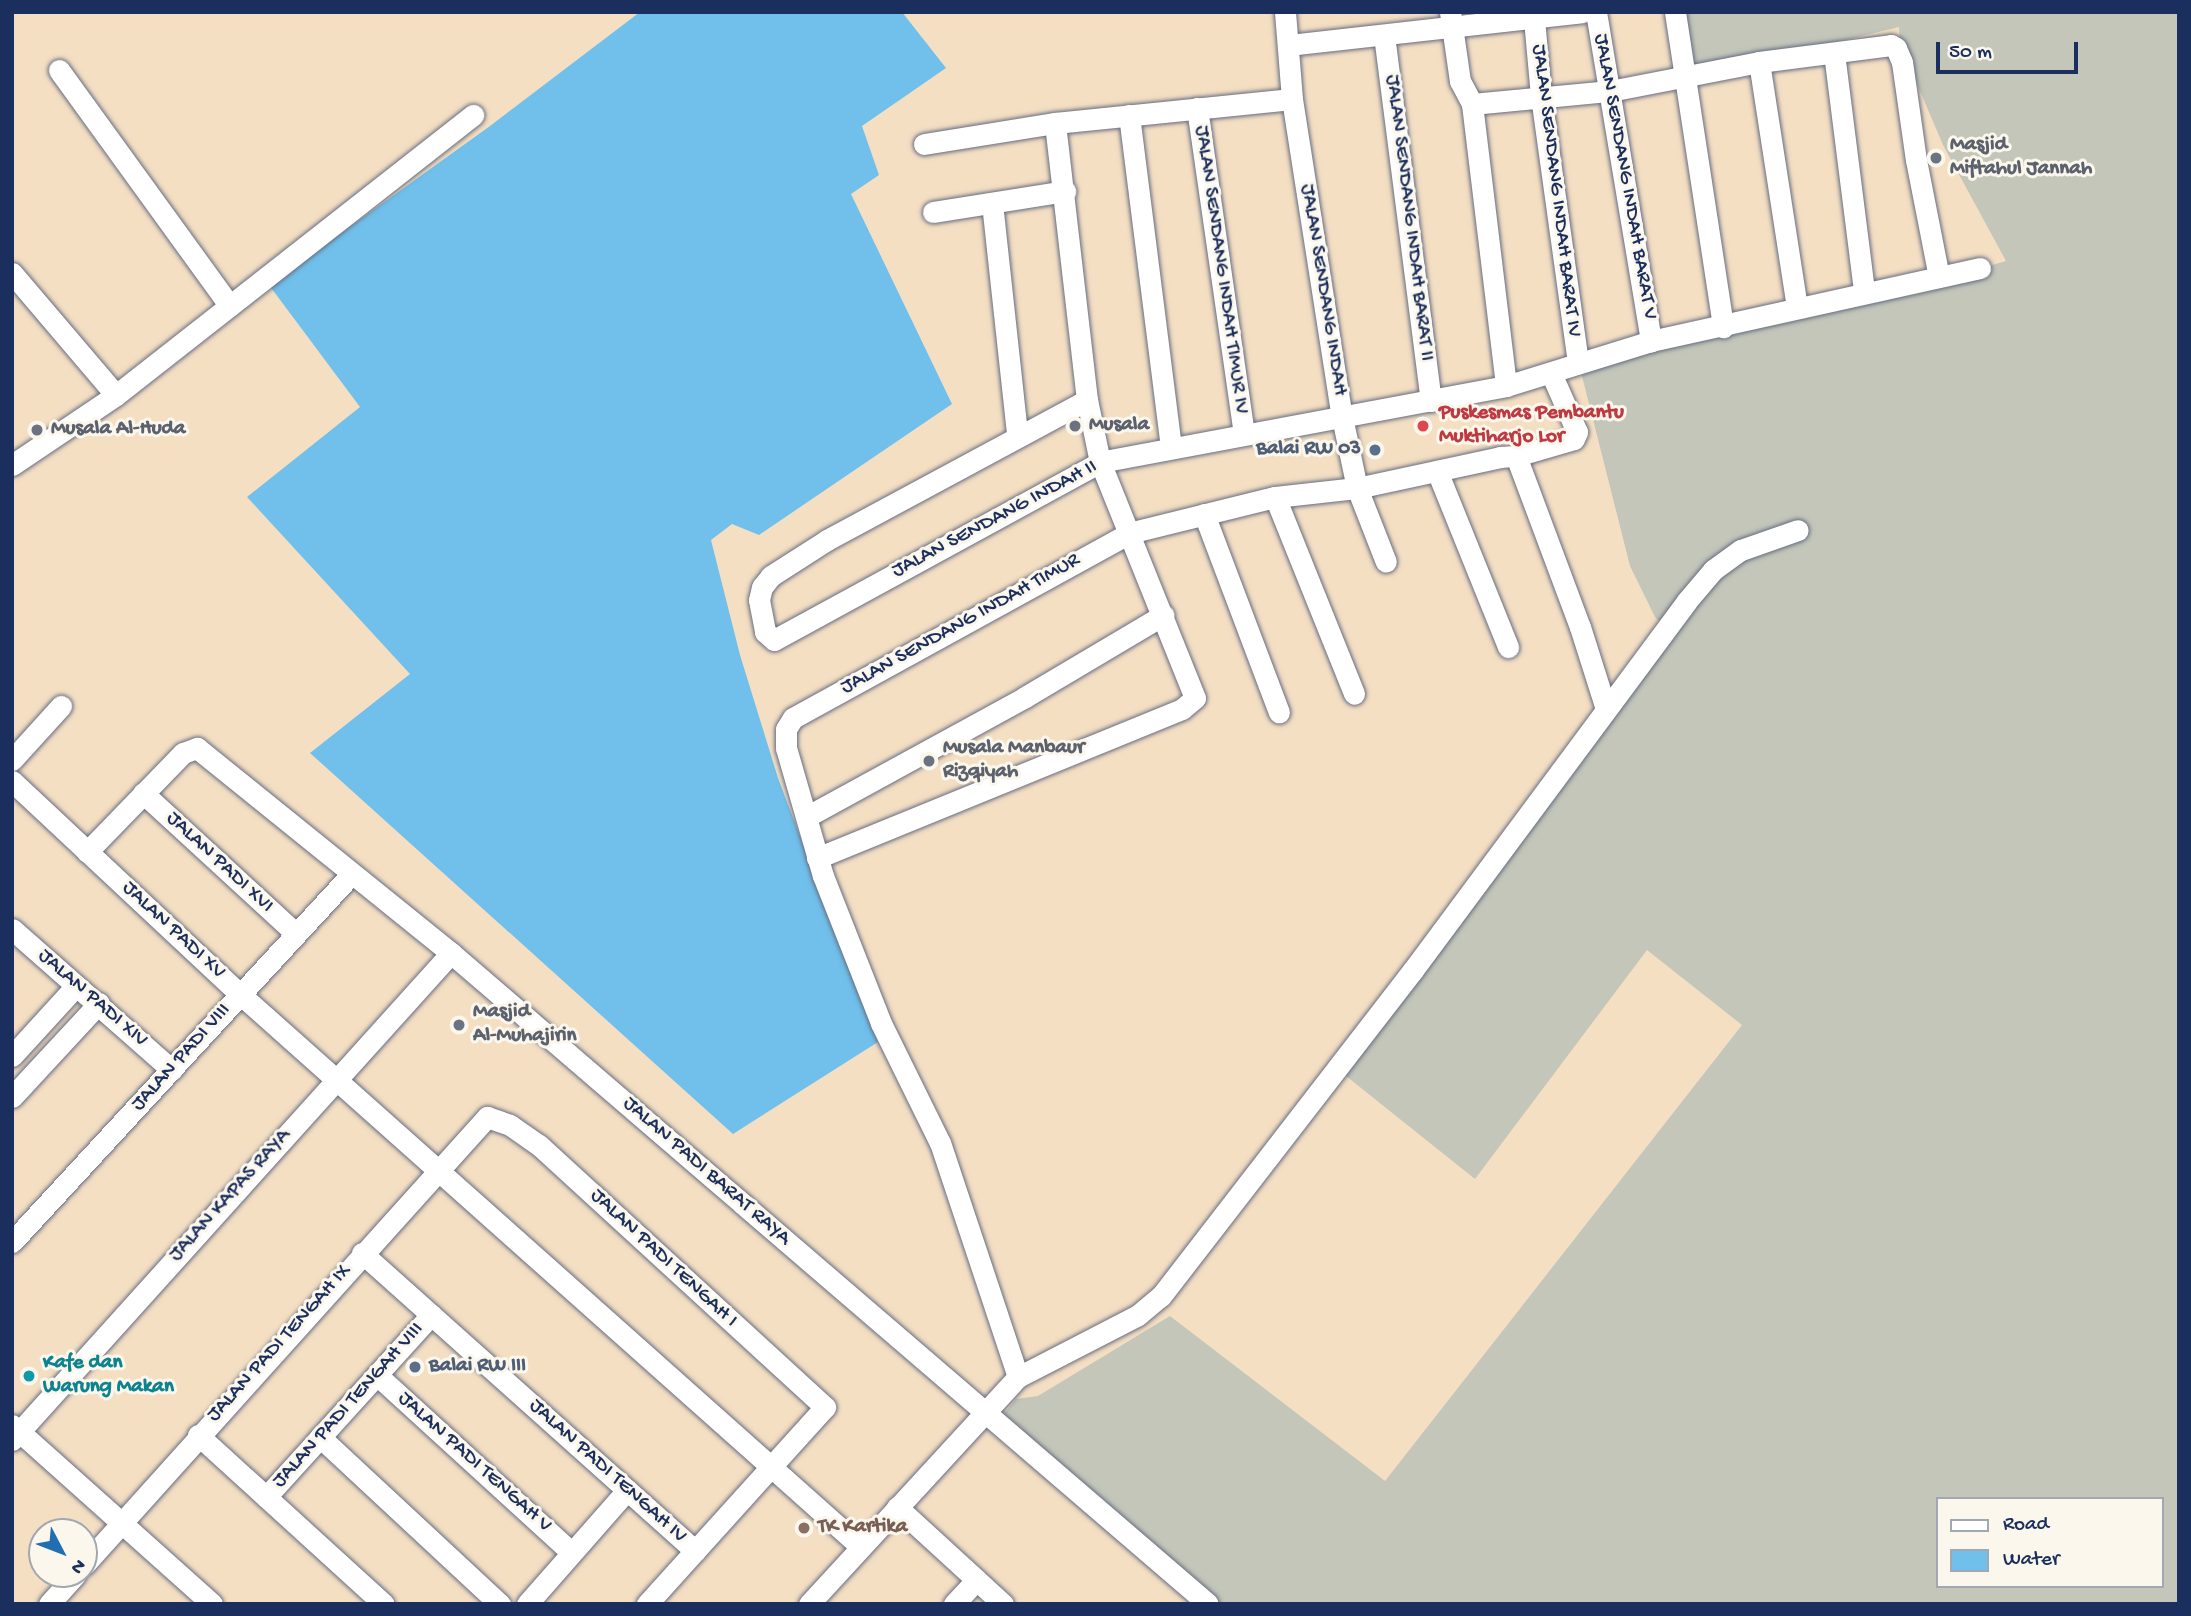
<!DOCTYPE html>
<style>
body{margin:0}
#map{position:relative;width:2191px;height:1616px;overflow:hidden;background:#f4dfc3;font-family:"Gochi Hand",sans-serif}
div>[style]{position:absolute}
.industrial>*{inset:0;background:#c3c6b9}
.water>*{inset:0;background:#70c0eb}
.roads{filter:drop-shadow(0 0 2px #676d81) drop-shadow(0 0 2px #676d81)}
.minor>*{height:21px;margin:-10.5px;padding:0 10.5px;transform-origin:10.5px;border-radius:10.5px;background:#fff}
.dots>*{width:19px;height:19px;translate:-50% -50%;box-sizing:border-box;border:4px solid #fbf7ec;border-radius:50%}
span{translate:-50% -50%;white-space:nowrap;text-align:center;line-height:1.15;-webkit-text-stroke:6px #fbf7ec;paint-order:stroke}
.worship-label{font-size:21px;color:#5b616d;font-weight:700}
.left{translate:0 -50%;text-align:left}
.street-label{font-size:21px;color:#1b2f5e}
.health-label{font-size:21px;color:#be3a42;font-weight:700}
.service-label{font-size:21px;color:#4e5e75;font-weight:700}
.right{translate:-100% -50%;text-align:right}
.culture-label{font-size:21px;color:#0d838f;font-weight:700}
.education-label{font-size:21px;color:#785e54;font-weight:700}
.frame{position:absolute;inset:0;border:14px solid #1b2f5e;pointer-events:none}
.legend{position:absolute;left:1936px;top:1497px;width:228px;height:91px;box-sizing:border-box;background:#fbf7ec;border:2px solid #a1a7b3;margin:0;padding:9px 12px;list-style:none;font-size:21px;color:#1b2f5e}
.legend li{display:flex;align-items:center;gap:14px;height:35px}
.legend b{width:35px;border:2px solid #a1a7b3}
.north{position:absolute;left:28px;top:1518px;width:70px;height:70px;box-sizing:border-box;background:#fbf7ec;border:2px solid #a1a7b3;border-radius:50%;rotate:132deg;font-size:19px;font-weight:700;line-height:28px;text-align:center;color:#1b2f5e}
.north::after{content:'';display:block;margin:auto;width:24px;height:32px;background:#1f6fb2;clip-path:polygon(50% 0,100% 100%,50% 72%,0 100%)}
.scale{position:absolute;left:1936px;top:42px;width:142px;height:32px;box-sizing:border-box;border:4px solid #1b2f5e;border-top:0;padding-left:9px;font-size:21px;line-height:24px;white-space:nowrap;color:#1b2f5e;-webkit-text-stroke:5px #fbf7ec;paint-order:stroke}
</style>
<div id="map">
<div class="industrial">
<i style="clip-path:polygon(evenodd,1681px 12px,2179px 12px,2179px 1604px,1222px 1604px,1001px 1418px,1016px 1399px,1038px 1396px,1170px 1316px,1385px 1481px,1742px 1025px,1647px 950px,1475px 1179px,1341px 1072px,1670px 632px,1655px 617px,1630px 566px,1580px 368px,1928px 284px,2006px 261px,1943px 145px,1900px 44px,1899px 27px,1779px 56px,1688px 72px,1681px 12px,1937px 1499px,2161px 1499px,2161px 1586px,1937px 1586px,1937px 1499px)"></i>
</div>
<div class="water">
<i style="clip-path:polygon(640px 12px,902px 12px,946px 68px,862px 126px,879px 175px,851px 194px,952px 404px,759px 535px,732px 524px,711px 540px,740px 655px,778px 778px,878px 1042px,733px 1134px,310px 753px,410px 674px,247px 497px,360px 407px,269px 285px,490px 126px)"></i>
</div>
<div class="roads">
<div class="minor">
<i style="left:1285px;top:12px;width:87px;rotate:85.4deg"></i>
<i style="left:1292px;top:99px;width:322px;rotate:81.1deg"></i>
<i style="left:1342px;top:417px;width:73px;rotate:78.1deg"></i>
<i style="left:1357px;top:488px;width:79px;rotate:68.6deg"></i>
<i style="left:1450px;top:12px;width:70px;rotate:81.8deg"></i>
<i style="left:1460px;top:81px;width:26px;rotate:62deg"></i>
<i style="left:1472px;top:104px;width:284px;rotate:83.1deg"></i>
<i style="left:1596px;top:12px;width:334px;rotate:80.5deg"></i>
<i style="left:1675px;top:12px;width:319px;rotate:81.3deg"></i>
<i style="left:1534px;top:19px;width:77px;rotate:84.8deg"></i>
<i style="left:1541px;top:96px;width:270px;rotate:82.1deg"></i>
<i style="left:1384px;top:35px;width:369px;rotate:82.7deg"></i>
<i style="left:1289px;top:45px;width:295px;rotate:-6.4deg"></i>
<i style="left:1834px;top:53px;width:241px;rotate:82.8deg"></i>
<i style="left:1759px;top:62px;width:249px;rotate:81.2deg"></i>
<i style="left:59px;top:70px;width:291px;rotate:54.1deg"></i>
<i style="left:1472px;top:104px;width:139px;rotate:-5.4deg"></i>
<i style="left:1610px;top:91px;width:152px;rotate:-11deg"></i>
<i style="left:1759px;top:62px;width:133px;rotate:-7.3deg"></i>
<i style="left:1891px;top:45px;width:6px;rotate:31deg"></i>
<i style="left:1896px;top:48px;width:15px;rotate:67deg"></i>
<i style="left:1902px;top:62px;width:99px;rotate:81.9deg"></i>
<i style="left:1916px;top:160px;width:119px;rotate:78.9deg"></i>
<i style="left:1197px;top:108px;width:328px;rotate:81.8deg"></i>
<i style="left:1129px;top:115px;width:335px;rotate:82.8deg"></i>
<i style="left:924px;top:144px;width:133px;rotate:-9.1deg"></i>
<i style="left:1055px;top:123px;width:238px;rotate:-5.8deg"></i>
<i style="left:992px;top:203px;width:233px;rotate:83.8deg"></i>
<i style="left:933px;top:212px;width:134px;rotate:-9deg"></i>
<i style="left:12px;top:273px;width:160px;rotate:49.6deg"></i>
<i style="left:1087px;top:400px;width:295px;rotate:151.7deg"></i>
<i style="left:827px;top:540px;width:67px;rotate:147.3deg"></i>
<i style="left:771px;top:576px;width:14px;rotate:129deg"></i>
<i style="left:762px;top:587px;width:13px;rotate:103deg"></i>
<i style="left:759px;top:600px;width:33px;rotate:79deg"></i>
<i style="left:765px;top:632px;width:12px;rotate:42deg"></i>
<i style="left:774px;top:640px;width:371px;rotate:-28.6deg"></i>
<i style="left:1100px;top:462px;width:413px;rotate:-10.6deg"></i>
<i style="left:1506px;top:386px;width:152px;rotate:-17.2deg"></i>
<i style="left:1651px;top:341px;width:337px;rotate:-12.5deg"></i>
<i style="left:1516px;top:456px;width:60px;rotate:-16.3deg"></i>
<i style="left:1574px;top:439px;width:8px;rotate:-67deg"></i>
<i style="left:1577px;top:432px;width:64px;rotate:-113.8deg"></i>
<i style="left:12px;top:465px;width:125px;rotate:-33.9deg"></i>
<i style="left:116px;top:395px;width:454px;rotate:-38.1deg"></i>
<i style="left:1437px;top:471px;width:190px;rotate:68deg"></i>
<i style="left:1275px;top:497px;width:212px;rotate:68.1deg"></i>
<i style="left:1204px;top:514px;width:212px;rotate:69.3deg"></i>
<i style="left:12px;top:760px;width:73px;rotate:-47.8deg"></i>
<i style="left:12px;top:781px;width:312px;rotate:43.1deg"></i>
<i style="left:240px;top:994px;width:830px;rotate:41.68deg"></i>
<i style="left:143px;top:793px;width:207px;rotate:42.6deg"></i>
<i style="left:808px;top:816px;width:247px;rotate:-28.7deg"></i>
<i style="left:1025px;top:697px;width:161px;rotate:-30.7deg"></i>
<i style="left:87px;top:852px;width:138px;rotate:-45.9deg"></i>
<i style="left:183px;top:753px;width:15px;rotate:-20deg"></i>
<i style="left:197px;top:748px;width:326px;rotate:38.9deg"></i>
<i style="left:451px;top:953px;width:998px;rotate:40.69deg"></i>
<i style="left:817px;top:858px;width:394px;rotate:-22.2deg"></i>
<i style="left:1182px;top:709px;width:17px;rotate:-40deg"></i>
<i style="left:1195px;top:698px;width:254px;rotate:-111.9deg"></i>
<i style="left:1100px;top:462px;width:63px;rotate:-101.8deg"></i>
<i style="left:1087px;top:400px;width:279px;rotate:-96.6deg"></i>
<i style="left:12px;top:929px;width:213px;rotate:41.4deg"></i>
<i style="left:12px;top:1056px;width:95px;rotate:-47.6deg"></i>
<i style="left:12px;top:1097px;width:128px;rotate:-47.2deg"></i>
<i style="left:12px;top:1242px;width:500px;rotate:-47.3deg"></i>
<i style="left:362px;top:1253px;width:447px;rotate:41.8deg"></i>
<i style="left:377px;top:1375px;width:263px;rotate:42.4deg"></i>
<i style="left:1018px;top:1377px;width:247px;rotate:-108.4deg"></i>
<i style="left:940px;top:1143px;width:134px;rotate:-116.2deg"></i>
<i style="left:881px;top:1023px;width:158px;rotate:-111.5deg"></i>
<i style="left:823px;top:876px;width:133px;rotate:-106.1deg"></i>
<i style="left:786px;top:748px;width:19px;rotate:-90deg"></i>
<i style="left:786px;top:729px;width:13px;rotate:-58deg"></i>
<i style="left:793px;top:718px;width:384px;rotate:-28.8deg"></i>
<i style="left:1129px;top:533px;width:150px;rotate:-13.9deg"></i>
<i style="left:1275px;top:497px;width:82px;rotate:-6.3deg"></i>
<i style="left:1357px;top:488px;width:146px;rotate:-12.2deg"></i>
<i style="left:1500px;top:457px;width:16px;rotate:-4deg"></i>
<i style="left:1516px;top:456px;width:183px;rotate:69.5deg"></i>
<i style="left:1580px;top:627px;width:86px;rotate:72.4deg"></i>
<i style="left:12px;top:1425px;width:268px;rotate:41.8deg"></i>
<i style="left:198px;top:1435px;width:251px;rotate:42.3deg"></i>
<i style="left:320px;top:1437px;width:246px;rotate:42.9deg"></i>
<i style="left:12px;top:1440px;width:656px;rotate:-47.97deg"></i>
<i style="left:266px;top:1497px;width:246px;rotate:-47.8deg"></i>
<i style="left:897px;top:1507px;width:144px;rotate:42.5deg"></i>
<i style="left:84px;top:1565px;width:603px;rotate:-48.03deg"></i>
<i style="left:487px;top:1117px;width:24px;rotate:19deg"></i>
<i style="left:510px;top:1125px;width:35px;rotate:35deg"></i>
<i style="left:539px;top:1145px;width:388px;rotate:42.5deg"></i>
<i style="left:825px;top:1407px;width:266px;rotate:132.1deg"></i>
<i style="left:49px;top:1604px;width:40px;rotate:-48deg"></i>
<i style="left:527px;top:1604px;width:152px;rotate:-48.7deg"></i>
<i style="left:809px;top:1604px;width:309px;rotate:-47.4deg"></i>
<i style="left:1018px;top:1377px;width:135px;rotate:-27.3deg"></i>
<i style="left:1138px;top:1315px;width:30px;rotate:-40deg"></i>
<i style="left:1161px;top:1296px;width:412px;rotate:-52.3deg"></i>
<i style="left:1413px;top:970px;width:458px;rotate:-53.4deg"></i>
<i style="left:1686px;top:602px;width:42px;rotate:-49.8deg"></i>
<i style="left:1713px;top:570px;width:34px;rotate:-36deg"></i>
<i style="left:1741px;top:550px;width:60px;rotate:-19.3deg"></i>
<i style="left:954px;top:1604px;width:33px;rotate:-47deg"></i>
</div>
</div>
<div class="dots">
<i style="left:1936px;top:158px;background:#6b7280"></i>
<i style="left:1075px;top:426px;background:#6b7280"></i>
<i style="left:1423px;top:426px;background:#e0444e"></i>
<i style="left:37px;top:430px;background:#6b7280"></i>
<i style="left:1375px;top:450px;background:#5c6f8a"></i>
<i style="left:929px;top:761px;background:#6b7280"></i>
<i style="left:459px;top:1025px;background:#6b7280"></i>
<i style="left:415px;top:1367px;background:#5c6f8a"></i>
<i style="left:29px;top:1376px;background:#0f9aa8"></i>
<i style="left:804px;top:1528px;background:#8d6e63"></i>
</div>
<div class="worship-label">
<span class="left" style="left:1950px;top:158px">Masjid<br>Miftahul Jannah</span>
<span class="left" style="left:1089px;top:426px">Musala</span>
<span class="left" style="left:51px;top:430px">Musala Al-Huda</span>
<span class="left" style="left:943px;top:761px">Musala Manbaur<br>Rizqiyah</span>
<span class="left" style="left:473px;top:1025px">Masjid<br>Al-Muhajirin</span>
</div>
<div class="street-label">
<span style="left:1624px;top:177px;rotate:80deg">JALAN SENDANG INDAH BARAT V</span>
<span style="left:1555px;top:191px;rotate:83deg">JALAN SENDANG INDAH BARAT IV</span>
<span style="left:1408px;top:218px;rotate:83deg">JALAN SENDANG INDAH BARAT II</span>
<span style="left:1220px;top:270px;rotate:82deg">JALAN SENDANG INDAH TIMUR IV</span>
<span style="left:1322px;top:290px;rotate:81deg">JALAN SENDANG INDAH</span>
<span style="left:995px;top:520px;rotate:-28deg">JALAN SENDANG INDAH II</span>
<span style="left:961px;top:625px;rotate:-29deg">JALAN SENDANG INDAH TIMUR</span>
<span style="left:219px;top:863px;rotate:43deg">JALAN PADI XVI</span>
<span style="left:173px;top:931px;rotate:43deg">JALAN PADI XV</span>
<span style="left:92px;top:999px;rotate:41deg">JALAN PADI XIV</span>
<span style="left:182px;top:1058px;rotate:-48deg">JALAN PADI VIII</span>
<span style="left:706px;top:1172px;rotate:41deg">JALAN PADI BARAT RAYA</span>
<span style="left:231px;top:1196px;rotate:-48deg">JALAN KAPAS RAYA</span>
<span style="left:663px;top:1259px;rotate:43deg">JALAN PADI TENGAH I</span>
<span style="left:280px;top:1344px;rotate:-48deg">JALAN PADI TENGAH IX</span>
<span style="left:349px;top:1406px;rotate:-48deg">JALAN PADI TENGAH VIII</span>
<span style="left:474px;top:1463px;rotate:42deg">JALAN PADI TENGAH V</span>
<span style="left:607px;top:1472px;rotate:42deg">JALAN PADI TENGAH IV</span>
</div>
<div class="health-label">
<span class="left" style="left:1439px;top:426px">Puskesmas Pembantu<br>Muktiharjo Lor</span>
</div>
<div class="service-label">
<span class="right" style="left:1361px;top:450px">Balai RW 03</span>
<span class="left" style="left:429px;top:1367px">Balai RW III</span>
</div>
<div class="culture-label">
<span class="left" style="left:43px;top:1376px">Kafe dan<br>Warung Makan</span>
</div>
<div class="education-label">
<span class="left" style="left:818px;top:1528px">TK Kartika</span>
</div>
<div class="frame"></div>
<ul class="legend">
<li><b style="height:9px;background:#fff"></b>Road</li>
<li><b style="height:19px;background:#70c0eb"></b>Water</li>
</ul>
<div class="north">N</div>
<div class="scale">50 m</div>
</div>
